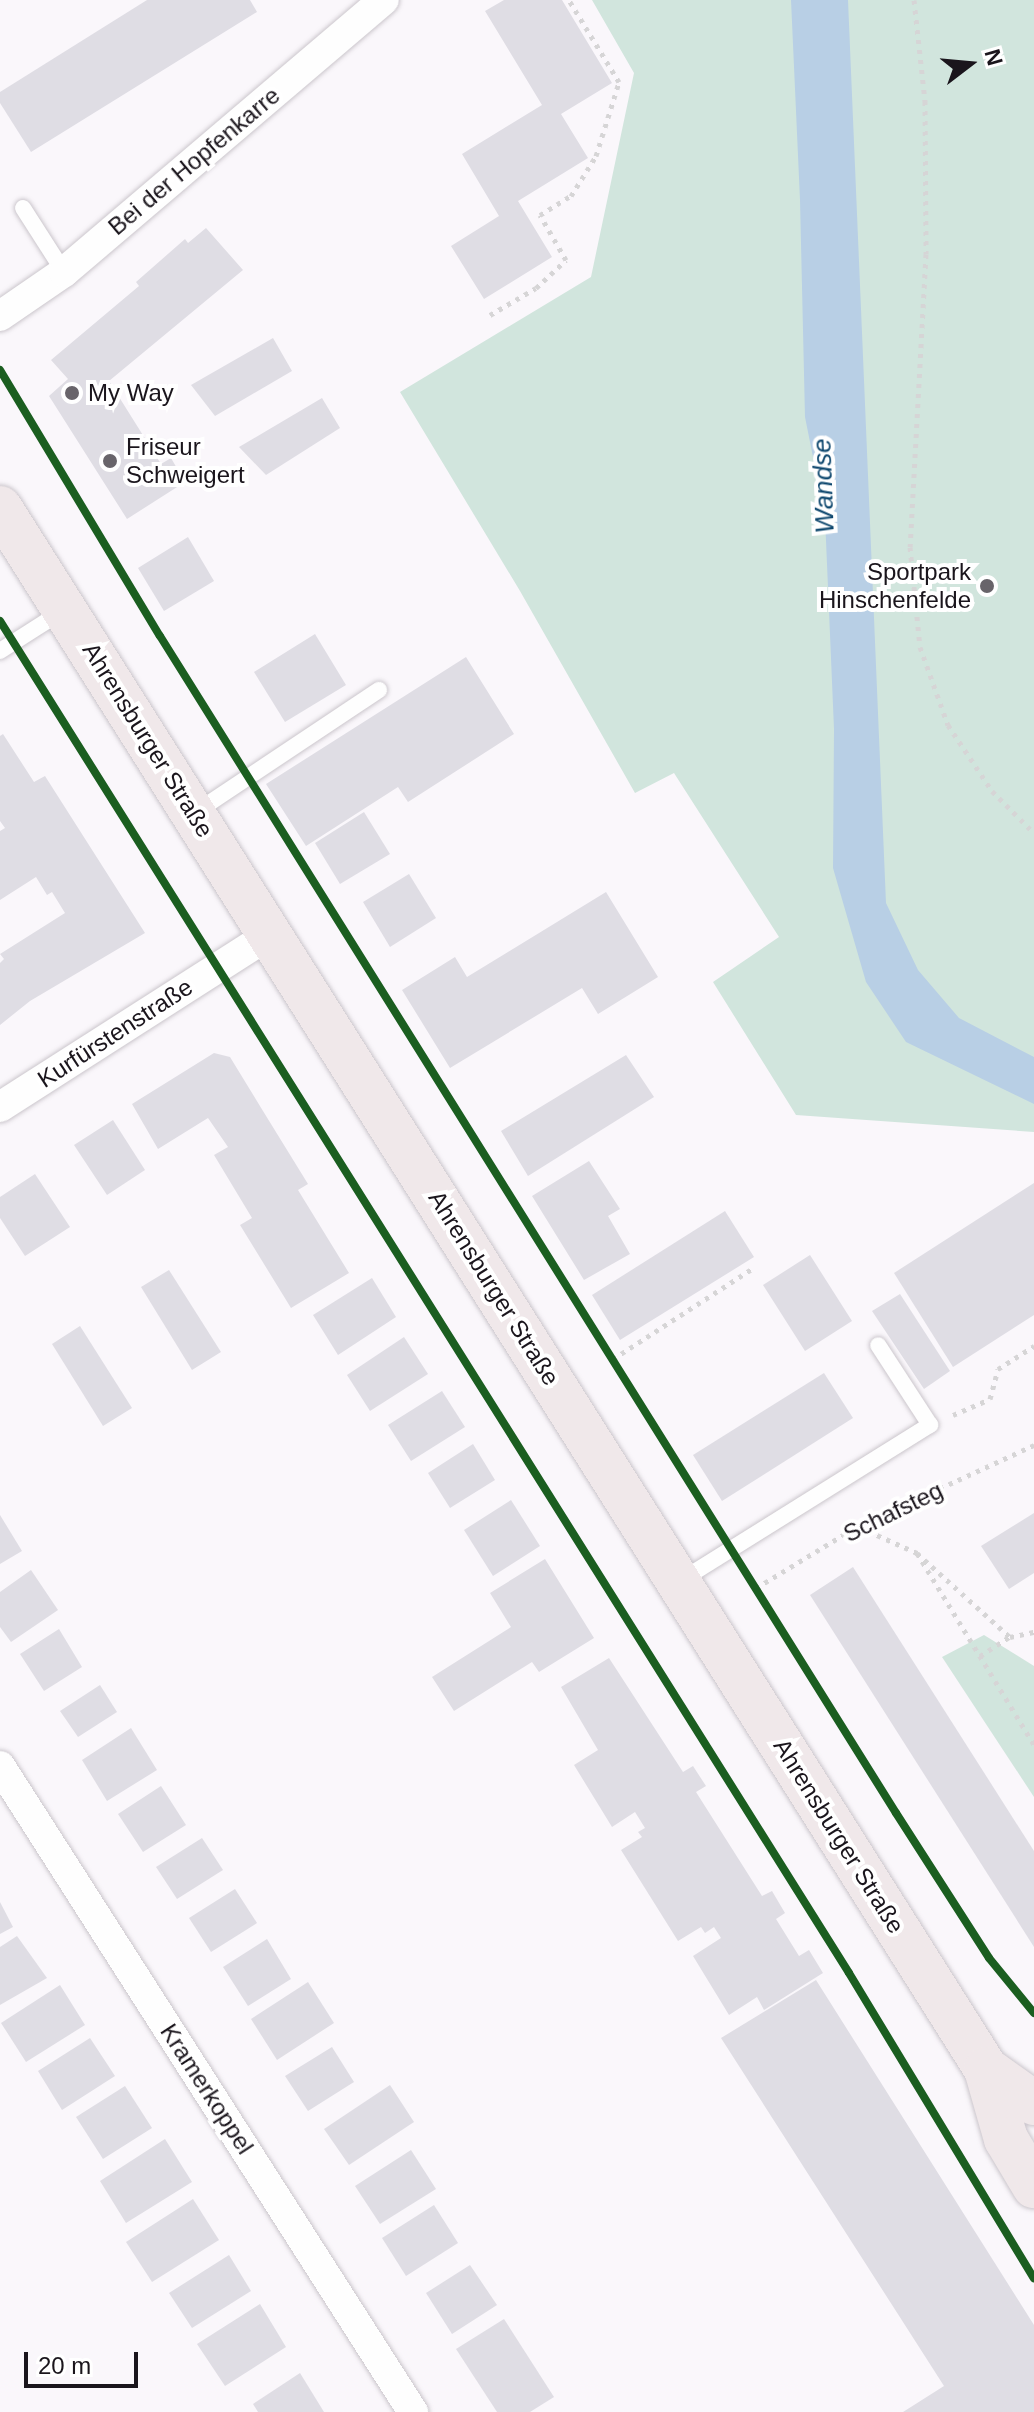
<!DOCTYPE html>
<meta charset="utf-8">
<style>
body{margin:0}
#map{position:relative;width:1034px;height:2412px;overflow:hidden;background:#faf7fb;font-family:Arial,sans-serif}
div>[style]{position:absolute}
.green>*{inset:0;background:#d1e5dd}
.water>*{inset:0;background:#b8cfe5}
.building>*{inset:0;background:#dfdde4}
.path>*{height:5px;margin-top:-2.5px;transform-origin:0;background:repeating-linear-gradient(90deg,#d6d5d6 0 4px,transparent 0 10px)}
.roads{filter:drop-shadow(0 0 2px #cbc6cc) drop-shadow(0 0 2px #cbc6cc)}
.lane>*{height:16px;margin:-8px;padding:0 8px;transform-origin:8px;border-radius:8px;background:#fefefe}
.street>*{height:30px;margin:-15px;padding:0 15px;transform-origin:15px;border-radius:15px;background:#fefefe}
.primary>*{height:44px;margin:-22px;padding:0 22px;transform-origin:22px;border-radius:22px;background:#f0e8ea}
.cycleway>*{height:8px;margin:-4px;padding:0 4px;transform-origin:4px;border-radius:4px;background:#1b5e20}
.dots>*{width:22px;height:22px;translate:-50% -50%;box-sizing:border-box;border:4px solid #fff;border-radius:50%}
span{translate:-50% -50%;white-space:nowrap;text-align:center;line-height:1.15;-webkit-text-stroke:8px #fff;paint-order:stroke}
.street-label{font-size:24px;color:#1a151c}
.poi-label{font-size:24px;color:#1a151c}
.left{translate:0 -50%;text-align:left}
.right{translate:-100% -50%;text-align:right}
.water-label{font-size:26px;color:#0c466d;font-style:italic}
.north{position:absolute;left:930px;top:24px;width:80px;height:80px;-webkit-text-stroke:6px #fff;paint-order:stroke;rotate:74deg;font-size:22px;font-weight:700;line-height:32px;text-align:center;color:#1a151c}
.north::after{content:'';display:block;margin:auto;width:28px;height:36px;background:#1a151c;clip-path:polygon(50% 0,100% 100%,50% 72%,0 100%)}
.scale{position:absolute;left:24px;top:2352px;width:114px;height:36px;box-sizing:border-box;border:4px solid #1a151c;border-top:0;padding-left:10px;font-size:24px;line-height:28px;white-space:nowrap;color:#1a151c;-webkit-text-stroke:6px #fff;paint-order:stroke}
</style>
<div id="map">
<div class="green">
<i style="clip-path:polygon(592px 0,1034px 0,1034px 1132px,796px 1115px,713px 982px,779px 937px,674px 773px,635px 793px,520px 591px,400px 392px,591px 277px,634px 73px)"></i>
<i style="clip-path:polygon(984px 1635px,1034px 1666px,1034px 1797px,942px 1657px)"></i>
</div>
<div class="water">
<i style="clip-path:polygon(791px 0,848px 0,886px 903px,918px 970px,959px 1018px,1034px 1057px,1034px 1104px,906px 1042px,866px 982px,833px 868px,834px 729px,825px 517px,805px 417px,800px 200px)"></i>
</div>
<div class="building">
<i style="clip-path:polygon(147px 0,250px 0,257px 12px,31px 152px,0 103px,0 92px)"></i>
<i style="clip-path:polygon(504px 0,562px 0,612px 83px,561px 114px,588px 158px,518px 201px,552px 257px,484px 299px,451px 246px,499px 216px,462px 154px,542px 105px,485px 11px)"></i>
<i style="clip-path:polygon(206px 228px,243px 270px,109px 381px,161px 464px,171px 458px,185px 482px,127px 519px,49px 396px,68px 379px,51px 360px,139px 286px,136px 282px,185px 239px,188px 243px)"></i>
<i style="clip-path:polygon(273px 338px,292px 371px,215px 416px,191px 385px)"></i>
<i style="clip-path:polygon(322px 398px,340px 428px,266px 475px,239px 447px)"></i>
<i style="clip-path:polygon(188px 537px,214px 581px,164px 611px,138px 568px)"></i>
<i style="clip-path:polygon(315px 634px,346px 685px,285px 722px,254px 672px)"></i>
<i style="clip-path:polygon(466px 657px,514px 734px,408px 802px,398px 787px,306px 846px,266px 784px)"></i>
<i style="clip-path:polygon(3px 734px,34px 782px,45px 776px,145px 933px,30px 1001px,0 1025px,0 963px,4px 959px,0 954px,65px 913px,52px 892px,47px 895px,36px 877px,0 900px,0 831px,5px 828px,0 821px,0 736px)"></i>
<i style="clip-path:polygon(364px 812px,390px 854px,340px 884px,315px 843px)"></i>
<i style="clip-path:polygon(409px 874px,436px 918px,390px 947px,363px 902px)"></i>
<i style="clip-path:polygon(606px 892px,658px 977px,598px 1014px,582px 988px,450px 1068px,402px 990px,455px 957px,467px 977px)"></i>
<i style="clip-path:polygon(214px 1053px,230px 1057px,263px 1111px,308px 1184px,298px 1190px,349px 1273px,291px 1308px,240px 1225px,252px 1218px,214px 1155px,228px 1147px,208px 1118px,158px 1149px,132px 1104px)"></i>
<i style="clip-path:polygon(626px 1055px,654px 1097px,528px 1176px,501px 1131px)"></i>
<i style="clip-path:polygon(113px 1120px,145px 1170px,107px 1195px,74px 1145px)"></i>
<i style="clip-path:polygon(589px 1161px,620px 1209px,608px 1216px,630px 1254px,584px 1280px,532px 1196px)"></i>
<i style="clip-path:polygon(35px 1174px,70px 1227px,25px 1256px,0 1218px,0 1197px)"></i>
<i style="clip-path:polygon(1034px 1183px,1034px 1315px,953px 1367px,894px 1273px)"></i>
<i style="clip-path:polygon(725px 1211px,754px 1257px,620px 1340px,592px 1295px)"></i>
<i style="clip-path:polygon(810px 1255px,852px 1321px,805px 1351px,763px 1285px)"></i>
<i style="clip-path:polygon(169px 1270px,221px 1352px,192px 1370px,141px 1287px)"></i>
<i style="clip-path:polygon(372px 1278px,396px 1317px,338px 1355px,313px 1315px)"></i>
<i style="clip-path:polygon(900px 1294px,950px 1371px,924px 1389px,872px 1311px)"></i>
<i style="clip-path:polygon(80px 1326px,132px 1408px,103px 1426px,52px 1344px)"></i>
<i style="clip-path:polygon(404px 1337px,428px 1374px,370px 1411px,347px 1375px)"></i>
<i style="clip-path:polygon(824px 1373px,853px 1418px,722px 1501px,693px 1455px)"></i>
<i style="clip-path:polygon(442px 1391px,465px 1427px,411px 1461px,388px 1425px)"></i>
<i style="clip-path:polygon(473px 1444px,495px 1480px,450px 1508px,428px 1473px)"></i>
<i style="clip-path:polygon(511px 1500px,540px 1546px,493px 1576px,464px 1530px)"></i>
<i style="clip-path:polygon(1034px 1513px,1034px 1573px,1009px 1589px,981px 1546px)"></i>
<i style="clip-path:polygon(0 1515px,22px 1551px,0 1564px)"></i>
<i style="clip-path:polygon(545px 1559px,594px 1638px,539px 1672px,532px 1662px,454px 1711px,432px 1677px,511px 1627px,490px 1593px)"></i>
<i style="clip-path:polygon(853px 1567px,1034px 1851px,1034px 1947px,810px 1595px)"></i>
<i style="clip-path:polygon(31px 1570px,58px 1610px,11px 1642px,0 1627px,0 1592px)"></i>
<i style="clip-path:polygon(59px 1629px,82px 1667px,44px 1691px,20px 1654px)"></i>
<i style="clip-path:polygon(609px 1658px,683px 1772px,693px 1766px,706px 1786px,696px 1792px,762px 1896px,772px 1891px,785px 1913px,776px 1919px,799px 1956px,809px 1950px,823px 1973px,764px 2010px,757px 1997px,729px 2015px,693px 1956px,721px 1938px,714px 1927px,705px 1933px,701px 1927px,678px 1941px,621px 1850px,642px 1837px,638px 1832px,645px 1828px,635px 1812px,612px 1827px,574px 1765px,598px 1750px,561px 1687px)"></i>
<i style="clip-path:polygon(100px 1685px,117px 1712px,78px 1737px,60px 1711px)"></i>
<i style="clip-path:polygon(131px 1728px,157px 1770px,107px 1801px,82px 1760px)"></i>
<i style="clip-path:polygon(161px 1786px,186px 1825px,143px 1852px,118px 1814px)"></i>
<i style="clip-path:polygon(202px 1838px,223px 1870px,177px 1899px,156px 1867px)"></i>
<i style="clip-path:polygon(235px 1889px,257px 1923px,211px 1952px,189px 1918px)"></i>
<i style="clip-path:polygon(0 1902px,13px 1927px,0 1934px)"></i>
<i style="clip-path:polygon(17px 1936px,47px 1978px,0 2005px,0 1947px)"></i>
<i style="clip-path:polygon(267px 1939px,291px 1979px,248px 2006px,223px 1967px)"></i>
<i style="clip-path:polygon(816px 1980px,1034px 2325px,1034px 2412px,903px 2412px,944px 2386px,721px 2038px)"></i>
<i style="clip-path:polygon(308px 1982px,334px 2023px,277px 2060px,251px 2019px)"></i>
<i style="clip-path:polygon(60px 1985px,85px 2025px,26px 2062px,1px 2023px)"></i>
<i style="clip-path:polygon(90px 2038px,115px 2076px,62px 2110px,38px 2071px)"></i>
<i style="clip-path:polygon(332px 2047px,354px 2082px,308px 2111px,285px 2076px)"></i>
<i style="clip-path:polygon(390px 2085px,414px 2122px,349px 2165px,324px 2129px)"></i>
<i style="clip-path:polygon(125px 2086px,152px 2128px,103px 2159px,76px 2117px)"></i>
<i style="clip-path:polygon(165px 2139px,192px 2182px,126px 2223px,100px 2181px)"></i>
<i style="clip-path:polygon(411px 2150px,436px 2189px,380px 2224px,355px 2186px)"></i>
<i style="clip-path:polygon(193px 2199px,219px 2240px,152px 2282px,126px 2242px)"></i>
<i style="clip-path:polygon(434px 2205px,458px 2243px,406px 2276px,382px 2238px)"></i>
<i style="clip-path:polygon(229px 2255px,251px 2291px,192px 2328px,169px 2293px)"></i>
<i style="clip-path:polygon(470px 2265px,497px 2305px,452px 2334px,426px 2293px)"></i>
<i style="clip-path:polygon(260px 2304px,286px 2347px,225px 2386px,197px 2344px)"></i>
<i style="clip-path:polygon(504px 2319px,554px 2397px,530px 2412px,497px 2412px,456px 2349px)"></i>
<i style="clip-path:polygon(300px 2373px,324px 2412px,258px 2412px,253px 2404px)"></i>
</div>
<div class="path">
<i style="left:914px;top:0;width:102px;rotate:83.8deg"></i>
<i style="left:925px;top:101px;width:153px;rotate:89.6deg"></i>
<i style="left:926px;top:254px;width:293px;rotate:93.1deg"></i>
<i style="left:910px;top:547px;width:100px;rotate:84.3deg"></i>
<i style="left:920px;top:647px;width:83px;rotate:70.3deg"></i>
<i style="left:948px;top:725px;width:79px;rotate:56.3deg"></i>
<i style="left:992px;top:791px;width:59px;rotate:45deg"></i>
<i style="left:490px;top:315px;width:53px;rotate:-30.4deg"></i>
<i style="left:536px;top:288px;width:41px;rotate:-43deg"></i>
<i style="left:566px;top:260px;width:52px;rotate:-120deg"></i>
<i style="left:540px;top:215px;width:36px;rotate:-32deg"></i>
<i style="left:571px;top:196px;width:47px;rotate:-58deg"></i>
<i style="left:596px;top:156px;width:77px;rotate:-72.7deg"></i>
<i style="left:619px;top:82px;width:96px;rotate:-121.4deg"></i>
<i style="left:613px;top:1359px;width:167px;rotate:-33deg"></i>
<i style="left:953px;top:1415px;width:40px;rotate:-23.4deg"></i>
<i style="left:990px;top:1399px;width:31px;rotate:-75deg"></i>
<i style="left:998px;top:1369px;width:43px;rotate:-32.6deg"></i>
<i style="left:859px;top:1527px;width:64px;rotate:24.1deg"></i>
<i style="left:917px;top:1553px;width:125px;rotate:42.1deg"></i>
<i style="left:1010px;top:1637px;width:25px;rotate:-12deg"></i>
<i style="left:917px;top:1553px;width:225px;rotate:58.6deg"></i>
<i style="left:756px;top:1588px;width:119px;rotate:-31.3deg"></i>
<i style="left:858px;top:1526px;width:194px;rotate:-24.7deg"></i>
<i style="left:980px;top:1656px;width:35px;rotate:-33deg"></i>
</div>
<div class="roads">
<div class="lane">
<i style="left:23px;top:208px;width:76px;rotate:57.4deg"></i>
<i style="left:0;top:651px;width:76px;rotate:-32.6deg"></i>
<i style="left:196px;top:812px;width:220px;rotate:-33.7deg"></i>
<i style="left:680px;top:1581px;width:295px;rotate:-32deg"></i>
<i style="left:930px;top:1425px;width:95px;rotate:-123deg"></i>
</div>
<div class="street">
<i style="left:0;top:316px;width:78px;rotate:-34.5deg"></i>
<i style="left:64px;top:272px;width:420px;rotate:-40.4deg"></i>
<i style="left:0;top:1107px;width:322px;rotate:-32.6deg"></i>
<i style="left:0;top:1766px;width:767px;rotate:57.41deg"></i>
</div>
<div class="primary">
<i style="left:0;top:508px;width:1846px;rotate:57.72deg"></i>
<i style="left:986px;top:2069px;width:73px;rotate:74.1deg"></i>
<i style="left:1006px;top:2139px;width:55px;rotate:59.2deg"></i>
<i style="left:986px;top:2069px;width:59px;rotate:35.3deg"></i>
</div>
</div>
<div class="cycleway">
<i style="left:0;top:370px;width:310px;rotate:59deg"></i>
<i style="left:160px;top:636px;width:1388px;rotate:57.98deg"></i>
<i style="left:896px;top:1813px;width:172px;rotate:57.3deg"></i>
<i style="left:989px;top:1958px;width:71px;rotate:50.7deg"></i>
<i style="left:0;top:621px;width:1596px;rotate:57.87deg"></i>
<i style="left:849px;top:1973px;width:357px;rotate:58.8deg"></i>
</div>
<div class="dots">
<i style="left:72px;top:393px;background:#68646a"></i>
<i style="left:110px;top:461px;background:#68646a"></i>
<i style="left:987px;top:586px;background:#68646a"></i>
</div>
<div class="street-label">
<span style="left:194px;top:161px;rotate:-40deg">Bei der Hopfenkarre</span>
<span style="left:148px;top:740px;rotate:58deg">Ahrensburger Straße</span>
<span style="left:115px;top:1033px;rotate:-33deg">Kurfürstenstraße</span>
<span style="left:494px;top:1288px;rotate:58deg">Ahrensburger Straße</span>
<span style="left:893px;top:1512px;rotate:-26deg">Schafsteg</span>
<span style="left:839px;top:1836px;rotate:58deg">Ahrensburger Straße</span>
<span style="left:207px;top:2089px;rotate:57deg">Kramerkoppel</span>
</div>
<div class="poi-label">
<span class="left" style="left:88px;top:393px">My Way</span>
<span class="left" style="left:126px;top:461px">Friseur<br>Schweigert</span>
<span class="right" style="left:971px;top:586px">Sportpark<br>Hinschenfelde</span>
</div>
<div class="water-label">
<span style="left:824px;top:486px;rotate:-92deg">Wandse</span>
</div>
<div class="north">N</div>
<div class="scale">20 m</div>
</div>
